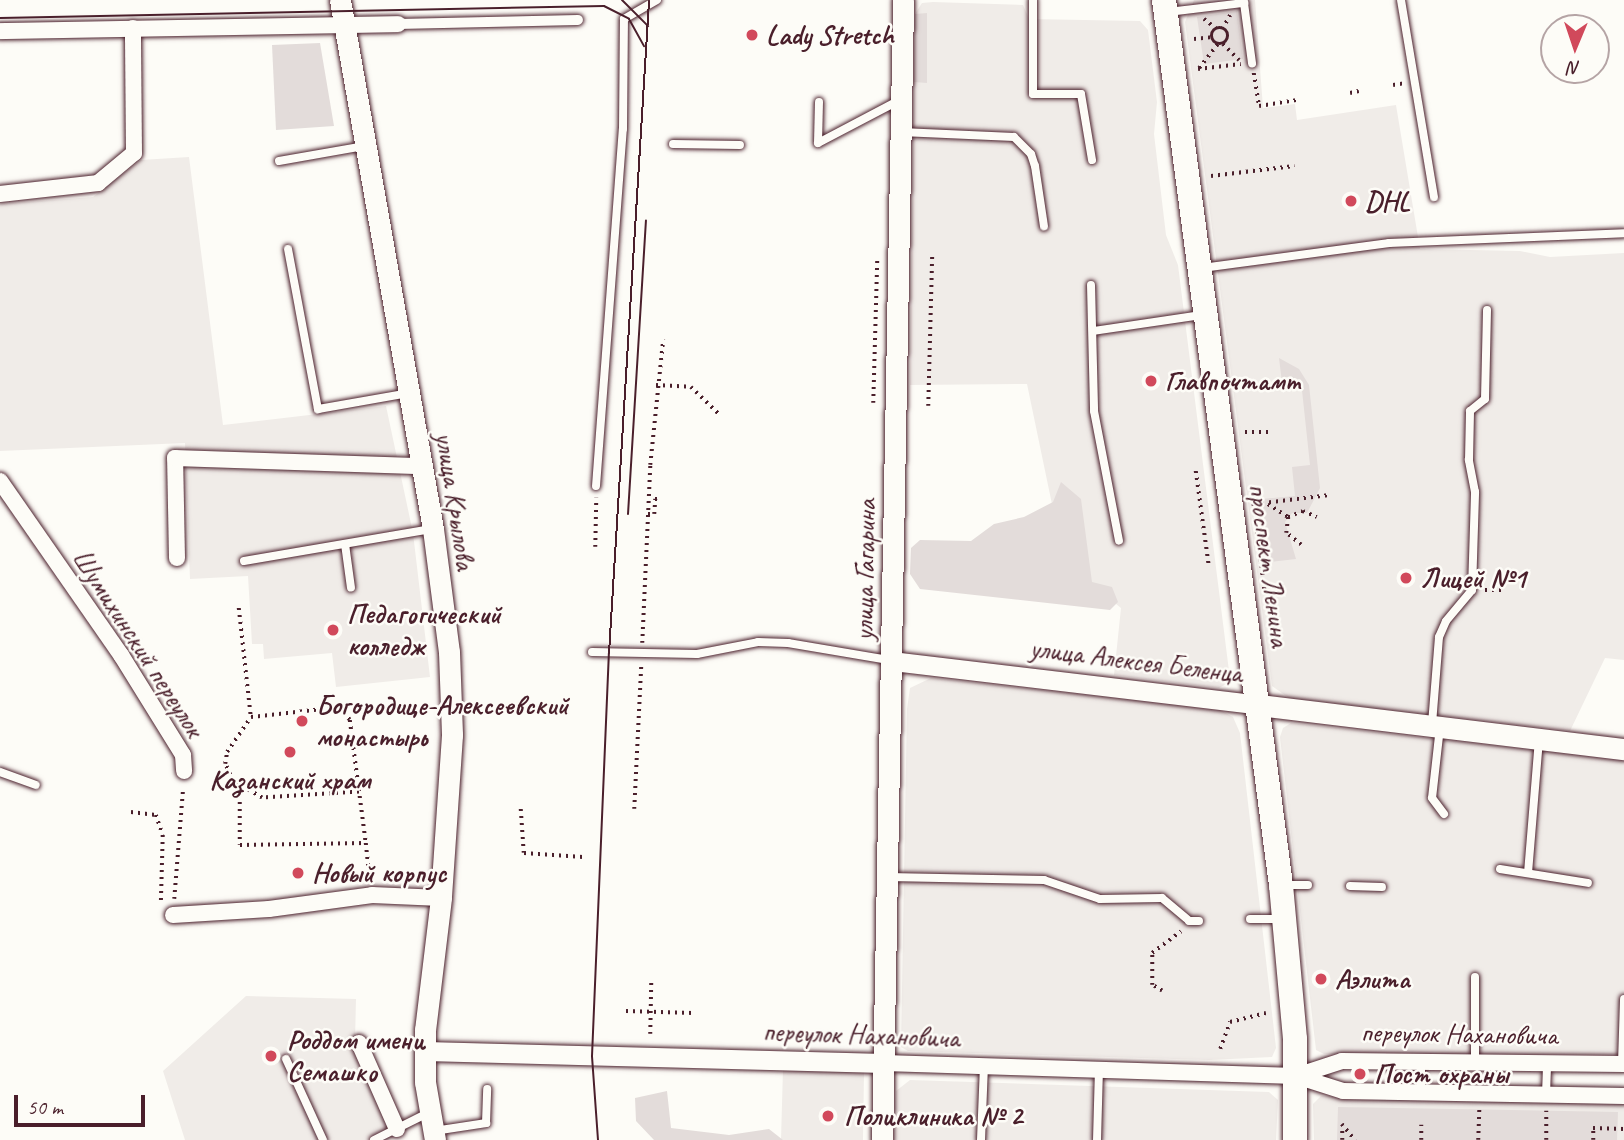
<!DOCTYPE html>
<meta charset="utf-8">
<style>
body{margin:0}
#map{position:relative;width:1624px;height:1140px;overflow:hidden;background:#fdfcf7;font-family:Caveat,sans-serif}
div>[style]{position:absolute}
.built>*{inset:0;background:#f0ece8}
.green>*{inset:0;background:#e3dcda}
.path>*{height:3.5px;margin-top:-1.75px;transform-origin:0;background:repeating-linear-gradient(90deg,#4a1f2b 0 2px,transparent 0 7px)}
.path>.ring{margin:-1.75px;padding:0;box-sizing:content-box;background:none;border:3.5px solid #4a1f2b;border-radius:50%}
.roads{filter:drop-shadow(0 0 2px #4a1f2b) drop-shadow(0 0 2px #4a1f2b)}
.service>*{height:8px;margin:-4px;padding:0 4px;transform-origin:4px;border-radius:4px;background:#fdfcf7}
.pedestrian>*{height:10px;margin:-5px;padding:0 5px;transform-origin:5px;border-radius:5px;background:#fdfcf7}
.minor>*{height:16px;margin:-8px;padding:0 8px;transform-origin:8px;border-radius:8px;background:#fdfcf7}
.tertiary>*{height:19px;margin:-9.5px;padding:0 9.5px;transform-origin:9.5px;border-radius:9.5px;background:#fdfcf7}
.secondary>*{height:21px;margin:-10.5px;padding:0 10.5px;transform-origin:10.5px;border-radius:10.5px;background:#fdfcf7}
.primary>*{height:24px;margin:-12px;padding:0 12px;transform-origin:12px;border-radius:12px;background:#fdfcf7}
.tram>*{height:2px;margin:-1px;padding:0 1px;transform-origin:1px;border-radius:1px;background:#4a1f2b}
.dots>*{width:19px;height:19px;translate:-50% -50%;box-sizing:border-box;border:4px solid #fdfcf7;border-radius:50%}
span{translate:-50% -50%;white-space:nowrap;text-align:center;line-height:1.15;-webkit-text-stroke:5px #fdfcf7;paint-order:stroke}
.poi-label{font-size:28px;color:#4a1f2b;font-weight:700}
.left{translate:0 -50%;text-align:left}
.street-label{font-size:28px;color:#4a1f2b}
.north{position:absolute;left:1540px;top:14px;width:70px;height:70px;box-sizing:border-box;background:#fdfcf7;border:2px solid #b5a4a5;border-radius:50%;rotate:182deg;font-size:19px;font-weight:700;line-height:28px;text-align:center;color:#4a1f2b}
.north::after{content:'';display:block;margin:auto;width:24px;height:32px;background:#d1495b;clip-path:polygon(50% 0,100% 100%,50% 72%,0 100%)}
.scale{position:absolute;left:14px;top:1095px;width:131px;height:32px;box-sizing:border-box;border:4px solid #4a1f2b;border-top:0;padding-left:9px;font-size:21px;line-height:24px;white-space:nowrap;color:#4a1f2b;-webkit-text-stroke:5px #fdfcf7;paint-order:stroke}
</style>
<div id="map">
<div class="built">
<i style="clip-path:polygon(1194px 0,1255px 0,1263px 108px,1295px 104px,1297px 120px,1396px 105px,1420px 249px,1520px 251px,1550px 257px,1624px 253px,1624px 660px,1605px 658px,1570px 731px,1289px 698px,1272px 686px,1185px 22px)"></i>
<i style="clip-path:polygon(933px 2px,1023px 5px,1029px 19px,1140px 21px,1148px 30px,1157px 102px,1154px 134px,1166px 235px,1178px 265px,1229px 671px,1228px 683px,1219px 688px,1114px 675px,1121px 608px,1064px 562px,1027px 384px,910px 385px,915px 14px,922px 3px)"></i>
<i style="clip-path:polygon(189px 157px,223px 425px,386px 406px,413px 533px,430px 677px,336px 687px,332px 653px,264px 659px,263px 644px,252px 644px,248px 576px,190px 579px,185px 443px,0 451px,0 204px,93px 197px,141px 160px)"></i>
<i style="clip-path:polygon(931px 678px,1218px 709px,1233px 717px,1240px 733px,1276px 1048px,1272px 1057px,1209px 1060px,908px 1051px,901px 1047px,907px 709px,910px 688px)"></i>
<i style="clip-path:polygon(1291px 723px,1624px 760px,1624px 1054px,1324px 1054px,1316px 1050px,1280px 737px,1283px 728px)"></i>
<i style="clip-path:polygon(246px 996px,356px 999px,355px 1042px,395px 1136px,387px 1140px,185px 1140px,163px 1071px)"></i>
<i style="clip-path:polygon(783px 1069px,864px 1072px,863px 1140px,781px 1140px)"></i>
<i style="clip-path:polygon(910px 1080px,1269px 1092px,1278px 1100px,1276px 1140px,894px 1140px,896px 1091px)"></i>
<i style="clip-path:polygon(1321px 1096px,1624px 1101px,1624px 1140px,1314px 1140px,1313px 1104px)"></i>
</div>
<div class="green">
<i style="clip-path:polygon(1237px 11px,1243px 59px,1204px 64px,1197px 17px)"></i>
<i style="clip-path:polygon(927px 13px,927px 83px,914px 82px,915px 14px)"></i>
<i style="clip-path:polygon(320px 43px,334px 126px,276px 130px,272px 45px)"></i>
<i style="clip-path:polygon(1279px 358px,1299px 369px,1309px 385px,1320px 488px,1307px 513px,1292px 513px,1285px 522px,1296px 559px,1269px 562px,1262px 499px,1295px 496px,1292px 467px,1310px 465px,1301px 381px,1282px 383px)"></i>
<i style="clip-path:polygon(1061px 482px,1081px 499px,1092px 582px,1112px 587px,1118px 602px,1110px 610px,920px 589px,910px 574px,911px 548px,920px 540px,971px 541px,994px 524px,1024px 517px,1053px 502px)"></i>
<i style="clip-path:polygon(667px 1091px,671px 1128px,729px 1135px,769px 1129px,783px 1140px,654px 1140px,636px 1121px,635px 1098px)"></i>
<i style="clip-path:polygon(1338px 1107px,1618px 1112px,1617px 1140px,1337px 1140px)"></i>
</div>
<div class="path">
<i style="left:1204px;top:19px;width:16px;rotate:38deg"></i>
<i class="ring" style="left:1212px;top:28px;width:12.5px;height:12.5px"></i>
<i style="left:1222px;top:29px;width:16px;rotate:-60deg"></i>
<i style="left:1194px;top:39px;width:18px;rotate:-6deg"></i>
<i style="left:1223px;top:44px;width:23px;rotate:45deg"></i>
<i style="left:1199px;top:68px;width:31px;rotate:-52deg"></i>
<i style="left:1198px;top:69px;width:43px;rotate:-6.6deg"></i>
<i style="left:1254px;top:73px;width:33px;rotate:81deg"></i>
<i style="left:1259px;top:106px;width:39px;rotate:-9deg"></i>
<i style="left:1393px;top:85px;width:12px;rotate:-9deg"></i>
<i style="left:1350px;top:93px;width:9px;rotate:-13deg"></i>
<i style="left:1211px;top:176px;width:84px;rotate:-6.9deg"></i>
<i style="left:656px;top:385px;width:35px;rotate:3deg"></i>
<i style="left:691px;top:387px;width:40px;rotate:44deg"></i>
<i style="left:873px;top:403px;width:145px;rotate:-88.4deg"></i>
<i style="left:928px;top:406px;width:149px;rotate:-88.5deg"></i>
<i style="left:1245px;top:432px;width:25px"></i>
<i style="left:1196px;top:471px;width:96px;rotate:82.2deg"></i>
<i style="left:1252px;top:490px;width:104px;rotate:82.8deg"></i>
<i style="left:1255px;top:504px;width:75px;rotate:-6.9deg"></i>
<i style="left:1268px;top:504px;width:24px;rotate:33deg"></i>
<i style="left:648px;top:514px;width:6px"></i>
<i style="left:654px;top:514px;width:15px;rotate:-86deg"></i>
<i style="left:655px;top:499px;width:4px"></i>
<i style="left:1301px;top:545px;width:19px;rotate:-141deg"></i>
<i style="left:1286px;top:533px;width:16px;rotate:-83deg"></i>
<i style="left:1288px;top:517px;width:16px;rotate:-22deg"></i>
<i style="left:1303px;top:511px;width:15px;rotate:23deg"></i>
<i style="left:595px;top:547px;width:49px;rotate:-88.8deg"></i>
<i style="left:1485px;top:590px;width:17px"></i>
<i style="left:239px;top:608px;width:110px;rotate:83.7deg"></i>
<i style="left:642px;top:643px;width:178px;rotate:-87.4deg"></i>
<i style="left:650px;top:465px;width:126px;rotate:-84.1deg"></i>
<i style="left:240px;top:788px;width:57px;rotate:90deg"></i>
<i style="left:240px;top:845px;width:126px;rotate:-0.9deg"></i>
<i style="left:359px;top:792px;width:97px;rotate:176.5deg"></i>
<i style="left:262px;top:798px;width:34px;rotate:-150deg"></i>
<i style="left:233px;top:781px;width:19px;rotate:-115deg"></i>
<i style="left:225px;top:764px;width:12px;rotate:-81deg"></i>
<i style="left:227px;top:752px;width:42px;rotate:-55.6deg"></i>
<i style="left:251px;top:717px;width:90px;rotate:-6.4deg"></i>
<i style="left:340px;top:707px;width:16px;rotate:52deg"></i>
<i style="left:350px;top:720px;width:124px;rotate:82.6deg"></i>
<i style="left:366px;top:843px;width:36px;rotate:84deg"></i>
<i style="left:521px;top:809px;width:44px;rotate:86.1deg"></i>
<i style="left:524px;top:853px;width:59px;rotate:3.9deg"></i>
<i style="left:634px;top:809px;width:144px;rotate:-87.2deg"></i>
<i style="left:131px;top:812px;width:25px;rotate:7deg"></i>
<i style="left:156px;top:815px;width:21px;rotate:71deg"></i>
<i style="left:163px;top:835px;width:70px;rotate:91.6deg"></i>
<i style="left:174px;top:899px;width:111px;rotate:-85.4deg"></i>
<i style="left:1162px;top:991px;width:12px;rotate:-149deg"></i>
<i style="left:1152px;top:985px;width:32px;rotate:-90deg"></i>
<i style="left:1152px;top:953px;width:36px;rotate:-37deg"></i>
<i style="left:626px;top:1011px;width:67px;rotate:1.7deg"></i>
<i style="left:650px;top:1034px;width:52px;rotate:-88.9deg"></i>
<i style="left:1220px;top:1049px;width:29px;rotate:-70deg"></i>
<i style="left:1230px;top:1022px;width:37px;rotate:-14deg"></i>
<i style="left:1342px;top:1124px;width:21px;rotate:51deg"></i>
<i style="left:1342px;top:1140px;width:14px;rotate:-90deg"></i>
<i style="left:1421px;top:1140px;width:15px;rotate:-90deg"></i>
<i style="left:1478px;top:1140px;width:31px;rotate:-88deg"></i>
<i style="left:1546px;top:1140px;width:29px;rotate:-90deg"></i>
<i style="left:1593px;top:1140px;width:12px;rotate:-90deg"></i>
<i style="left:1593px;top:1128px;width:31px;rotate:2deg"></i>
</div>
<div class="roads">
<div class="service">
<i style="left:1033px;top:0;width:94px;rotate:90deg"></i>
<i style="left:1033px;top:94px;width:48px"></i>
<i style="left:1081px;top:94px;width:67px;rotate:80.5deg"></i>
<i style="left:1401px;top:0;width:200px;rotate:80.5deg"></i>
<i style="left:1168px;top:12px;width:77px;rotate:-6.8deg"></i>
<i style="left:1244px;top:3px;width:61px;rotate:82.4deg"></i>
<i style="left:819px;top:102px;width:41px;rotate:91.4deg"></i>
<i style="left:818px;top:143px;width:90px;rotate:-27.7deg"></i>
<i style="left:901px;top:132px;width:113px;rotate:2.5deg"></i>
<i style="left:1014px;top:137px;width:24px;rotate:45deg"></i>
<i style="left:1031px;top:154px;width:13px;rotate:72deg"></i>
<i style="left:1035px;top:166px;width:61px;rotate:81.5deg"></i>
<i style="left:673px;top:144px;width:67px;rotate:0.9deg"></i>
<i style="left:279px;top:161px;width:86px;rotate:-10deg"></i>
<i style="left:288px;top:249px;width:163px;rotate:79.4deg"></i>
<i style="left:318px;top:409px;width:92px;rotate:-10deg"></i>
<i style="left:1202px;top:268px;width:189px;rotate:-7.6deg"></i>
<i style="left:1389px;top:243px;width:235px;rotate:-2.4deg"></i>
<i style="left:1091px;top:285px;width:126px;rotate:88.6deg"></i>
<i style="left:1094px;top:411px;width:132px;rotate:79.1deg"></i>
<i style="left:1093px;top:331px;width:109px;rotate:-8.4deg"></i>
<i style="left:596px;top:486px;width:358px;rotate:-85.7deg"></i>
<i style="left:623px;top:129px;width:110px;rotate:-89.5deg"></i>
<i style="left:624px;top:19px;width:38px;rotate:-30deg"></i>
<i style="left:345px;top:544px;width:44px;rotate:82.2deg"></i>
<i style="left:244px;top:561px;width:190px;rotate:-9.7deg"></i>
<i style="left:592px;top:652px;width:105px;rotate:1.1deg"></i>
<i style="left:697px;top:654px;width:62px;rotate:-11.1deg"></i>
<i style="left:758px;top:642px;width:30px;rotate:2deg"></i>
<i style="left:788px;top:643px;width:102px;rotate:9.6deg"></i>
<i style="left:1432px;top:724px;width:87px;rotate:-85.4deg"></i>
<i style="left:1439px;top:637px;width:17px;rotate:-66deg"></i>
<i style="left:1446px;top:621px;width:40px;rotate:-50deg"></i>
<i style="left:1472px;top:590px;width:98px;rotate:-88.2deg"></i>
<i style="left:1475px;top:492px;width:33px;rotate:-101deg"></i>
<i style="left:1469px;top:460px;width:49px;rotate:-88.8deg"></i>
<i style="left:1470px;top:411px;width:19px;rotate:-39deg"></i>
<i style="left:1485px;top:399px;width:89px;rotate:-88.7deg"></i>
<i style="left:1440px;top:727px;width:71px;rotate:96.4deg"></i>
<i style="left:1432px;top:798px;width:20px;rotate:53deg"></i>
<i style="left:0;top:772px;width:38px;rotate:20deg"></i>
<i style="left:1500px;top:869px;width:89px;rotate:9deg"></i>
<i style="left:1528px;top:873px;width:134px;rotate:-85.3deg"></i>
<i style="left:888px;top:877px;width:156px;rotate:1.1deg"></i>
<i style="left:1044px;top:880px;width:59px;rotate:18.7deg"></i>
<i style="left:1100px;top:899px;width:62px;rotate:-0.9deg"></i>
<i style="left:1162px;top:898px;width:35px;rotate:40deg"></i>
<i style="left:1189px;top:921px;width:10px"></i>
<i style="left:1284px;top:885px;width:24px"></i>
<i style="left:1350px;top:886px;width:32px;rotate:2deg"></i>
<i style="left:1250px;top:919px;width:31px"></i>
<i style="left:1475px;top:977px;width:84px;rotate:90deg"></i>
<i style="left:286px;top:1059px;width:89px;rotate:65.4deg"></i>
<i style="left:1622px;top:1064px;width:65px;rotate:-88.2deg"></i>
<i style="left:1421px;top:1093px;width:32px;rotate:-90deg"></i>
<i style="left:1546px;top:1095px;width:32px;rotate:-88deg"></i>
<i style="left:434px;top:1131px;width:53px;rotate:-8.7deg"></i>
<i style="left:486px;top:1123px;width:34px;rotate:-88deg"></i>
<i style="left:374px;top:1140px;width:60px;rotate:-26.6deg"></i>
<i style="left:981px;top:1140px;width:74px;rotate:-87.7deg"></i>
<i style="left:1097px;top:1140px;width:70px;rotate:-88.4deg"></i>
</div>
<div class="pedestrian">
<i style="left:398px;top:24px;width:180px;rotate:-1.3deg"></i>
</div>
<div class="minor">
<i style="left:0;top:31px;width:398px;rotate:-1deg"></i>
<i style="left:0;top:194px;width:99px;rotate:-6.4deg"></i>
<i style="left:98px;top:183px;width:47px;rotate:-39.8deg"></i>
<i style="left:134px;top:153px;width:125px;rotate:-90.5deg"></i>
<i style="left:0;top:481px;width:212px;rotate:55.2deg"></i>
<i style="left:121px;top:655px;width:118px;rotate:58.2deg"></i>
<i style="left:183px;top:755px;width:16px;rotate:86deg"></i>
<i style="left:177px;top:558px;width:100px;rotate:-91.1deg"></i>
<i style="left:175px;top:458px;width:247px;rotate:1.9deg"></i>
<i style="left:173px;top:915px;width:96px;rotate:-3.6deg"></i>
<i style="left:269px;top:909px;width:104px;rotate:-7.7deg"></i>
<i style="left:372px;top:895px;width:69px;rotate:2.5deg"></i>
<i style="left:359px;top:1043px;width:94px;rotate:66.2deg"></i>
<i style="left:884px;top:1063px;width:412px;rotate:1.8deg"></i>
<i style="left:1296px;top:1076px;width:49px;rotate:17.7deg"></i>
<i style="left:1343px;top:1091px;width:281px;rotate:1deg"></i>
<i style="left:1296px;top:1076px;width:48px;rotate:-18.1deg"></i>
<i style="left:1342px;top:1061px;width:282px;rotate:0.6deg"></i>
</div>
<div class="tertiary">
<i style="left:892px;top:661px;width:370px;rotate:6.8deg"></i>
<i style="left:425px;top:1051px;width:459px;rotate:1.5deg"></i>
</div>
<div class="secondary">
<i style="left:340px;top:0;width:537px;rotate:80.03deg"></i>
<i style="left:433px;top:529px;width:124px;rotate:82.6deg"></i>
<i style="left:449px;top:652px;width:83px;rotate:87.9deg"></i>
<i style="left:452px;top:735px;width:163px;rotate:93.9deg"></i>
<i style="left:441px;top:898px;width:133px;rotate:96.9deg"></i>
<i style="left:425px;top:1030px;width:52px;rotate:90deg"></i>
<i style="left:425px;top:1082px;width:59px;rotate:80.2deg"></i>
<i style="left:1259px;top:705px;width:368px;rotate:6.9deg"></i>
<i style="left:882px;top:1140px;width:1140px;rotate:-88.94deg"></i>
</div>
<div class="primary">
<i style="left:1164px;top:0;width:893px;rotate:82.47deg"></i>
<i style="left:1281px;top:885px;width:155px;rotate:84.8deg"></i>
<i style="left:1295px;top:1039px;width:101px;rotate:90deg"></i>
</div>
</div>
<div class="tram">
<i style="left:622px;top:0;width:37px;rotate:45deg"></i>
<i style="left:0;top:18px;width:604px;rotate:-1.14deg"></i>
<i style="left:604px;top:6px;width:28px;rotate:27deg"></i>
<i style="left:629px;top:19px;width:31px;rotate:61deg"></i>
<i style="left:628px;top:514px;width:294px;rotate:-86.5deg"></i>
<i style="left:598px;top:1140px;width:84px;rotate:-94.1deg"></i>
<i style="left:592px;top:1056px;width:403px;rotate:-87.6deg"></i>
<i style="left:609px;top:653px;width:654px;rotate:-86.49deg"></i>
</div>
<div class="dots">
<i style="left:752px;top:35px;background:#d1495b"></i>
<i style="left:1351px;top:201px;background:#d1495b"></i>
<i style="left:1151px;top:381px;background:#d1495b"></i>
<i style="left:1406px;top:578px;background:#d1495b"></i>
<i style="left:333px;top:630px;background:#d1495b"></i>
<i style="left:302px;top:721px;background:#d1495b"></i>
<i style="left:290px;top:752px;background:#d1495b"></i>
<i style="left:298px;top:873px;background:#d1495b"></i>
<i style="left:1321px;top:979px;background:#d1495b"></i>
<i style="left:271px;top:1056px;background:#d1495b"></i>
<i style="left:1360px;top:1074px;background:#d1495b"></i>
<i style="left:828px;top:1116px;background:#d1495b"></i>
</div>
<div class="poi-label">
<span class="left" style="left:766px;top:35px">Lady Stretch</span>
<span class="left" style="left:1365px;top:201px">DHL</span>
<span class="left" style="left:1165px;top:381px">Главпочтамт</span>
<span class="left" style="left:1420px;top:578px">Лицей №1</span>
<span class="left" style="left:347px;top:630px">Педагогический<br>колледж</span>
<span class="left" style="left:316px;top:721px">Богородице-Алексеевский<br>монастырь</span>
<span style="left:290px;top:780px">Казанский храм</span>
<span class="left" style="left:312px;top:873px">Новый корпус</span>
<span class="left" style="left:1335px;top:979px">Аэлита</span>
<span class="left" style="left:287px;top:1056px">Роддом имени<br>Семашко</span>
<span class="left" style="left:1374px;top:1074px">Пост охраны</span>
<span class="left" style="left:844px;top:1116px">Поликлиника № 2</span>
</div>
<div class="street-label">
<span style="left:455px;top:501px;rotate:81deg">улица Крылова</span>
<span style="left:1269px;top:565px;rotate:82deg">проспект Ленина</span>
<span style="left:865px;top:570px;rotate:-89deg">улица Гагарина</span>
<span style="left:138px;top:643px;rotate:57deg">Шумихинский переулок</span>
<span style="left:1136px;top:661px;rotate:7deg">улица Алексея Беленца</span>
<span style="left:1459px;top:1034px;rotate:1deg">переулок Нахановича</span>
<span style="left:861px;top:1035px;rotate:2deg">переулок Нахановича</span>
</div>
<div class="north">N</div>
<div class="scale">50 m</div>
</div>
